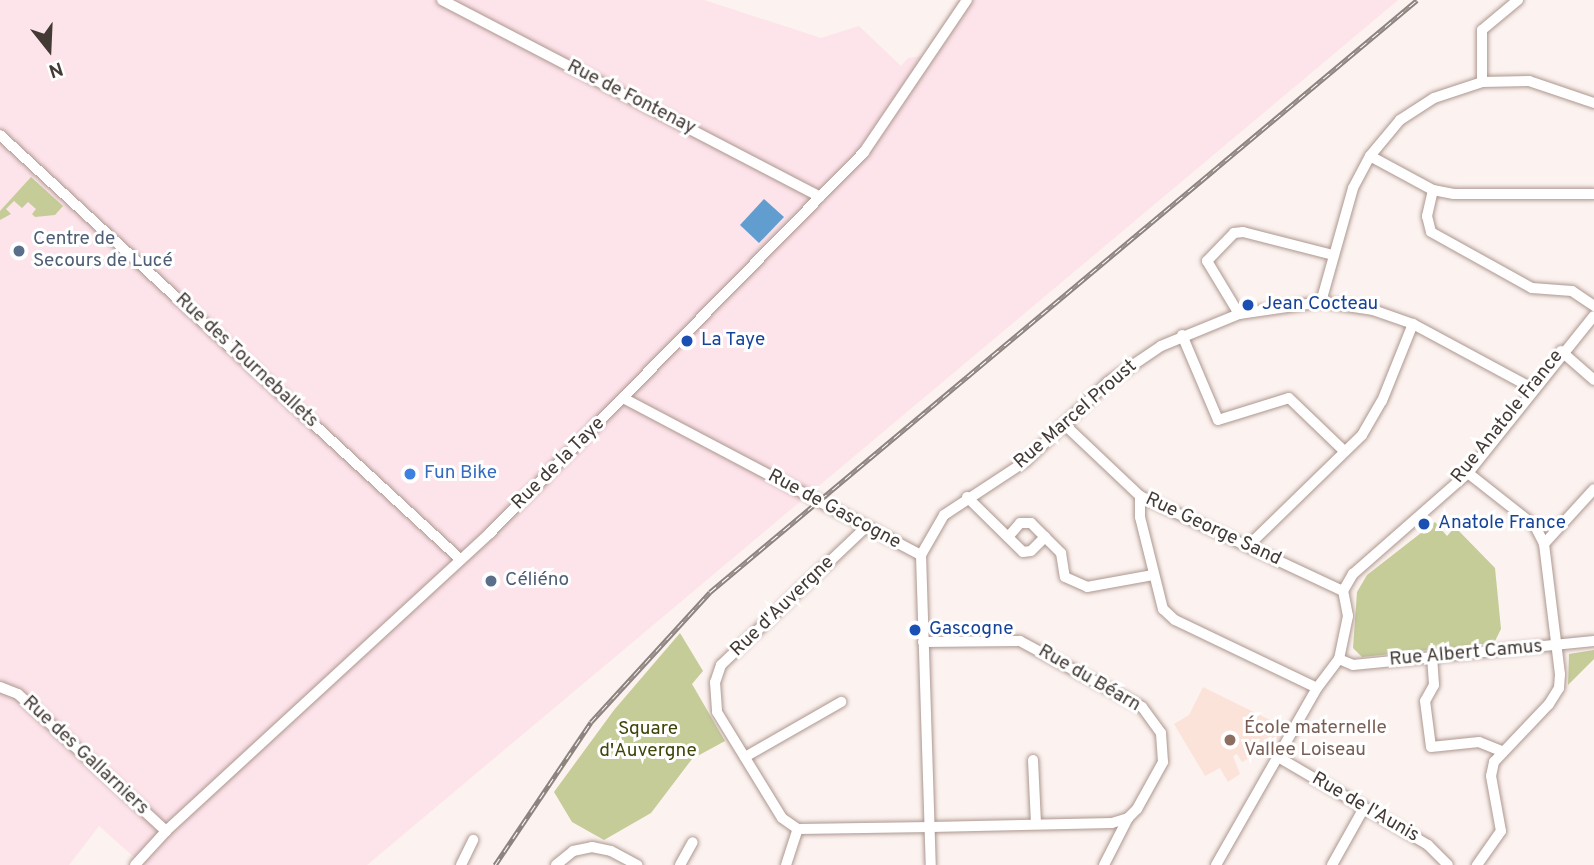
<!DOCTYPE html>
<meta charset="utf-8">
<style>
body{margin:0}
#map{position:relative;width:1594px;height:865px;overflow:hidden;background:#fcf2ef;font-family:Overpass,sans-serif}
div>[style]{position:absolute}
.industrial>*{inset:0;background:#fde3ea}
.built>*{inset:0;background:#fce3d9}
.green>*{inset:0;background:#c5cc98}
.water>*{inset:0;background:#629dd0}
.roads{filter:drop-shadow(0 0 2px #ad978f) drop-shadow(0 0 2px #ad978f)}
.street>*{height:10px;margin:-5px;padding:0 5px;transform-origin:5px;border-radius:5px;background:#fff}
.rail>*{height:5px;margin-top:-2.5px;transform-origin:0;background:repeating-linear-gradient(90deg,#fff 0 8px,#8d8480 0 16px);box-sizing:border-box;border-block:2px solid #8d8480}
.dots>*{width:19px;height:19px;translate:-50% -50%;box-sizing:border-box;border:4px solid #fff;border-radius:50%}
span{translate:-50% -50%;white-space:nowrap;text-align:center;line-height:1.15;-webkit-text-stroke:6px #fff;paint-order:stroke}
.street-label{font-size:19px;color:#433a36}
.service-label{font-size:19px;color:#4e5e75}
.left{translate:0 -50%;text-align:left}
.transit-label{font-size:19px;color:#164399}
.shop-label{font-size:19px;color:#366cbe}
.education-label{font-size:19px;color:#785e54}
.park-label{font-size:19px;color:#41450a}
.north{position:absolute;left:14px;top:14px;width:70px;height:70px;-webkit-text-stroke:5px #fff;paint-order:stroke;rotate:162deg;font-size:19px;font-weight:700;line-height:28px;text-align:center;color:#433a36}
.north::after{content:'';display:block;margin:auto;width:24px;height:32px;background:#433a36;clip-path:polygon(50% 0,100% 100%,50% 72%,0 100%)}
</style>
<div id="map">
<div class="industrial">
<i style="clip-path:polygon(0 0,704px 0,821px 38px,859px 26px,901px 66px,908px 58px,922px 56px,959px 0,1398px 0,367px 865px,143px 865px,99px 826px,69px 865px,0 865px)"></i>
</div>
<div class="built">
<i style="clip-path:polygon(1203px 687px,1284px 727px,1267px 758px,1258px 753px,1242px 762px,1237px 754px,1233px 756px,1240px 774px,1228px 782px,1220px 768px,1205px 776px,1174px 724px,1189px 715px)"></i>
</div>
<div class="green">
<i style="clip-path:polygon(31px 177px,63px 206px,55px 215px,35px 217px,32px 214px,36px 209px,28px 202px,22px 208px,14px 201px,6px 209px,11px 214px,0 220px,0 211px)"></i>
<i style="clip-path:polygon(1435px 522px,1447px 536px,1455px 527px,1495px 568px,1501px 629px,1494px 643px,1362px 657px,1353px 648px,1357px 592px,1367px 575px)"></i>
<i style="clip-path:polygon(680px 633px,703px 671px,692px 684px,725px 741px,692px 759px,651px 813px,604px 840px,572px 822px,554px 792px,614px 710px)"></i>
<i style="clip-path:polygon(1594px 650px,1594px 659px,1568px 685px,1569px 654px)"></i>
</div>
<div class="water">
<i style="clip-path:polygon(764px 199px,784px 217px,759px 243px,740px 225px)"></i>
</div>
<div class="roads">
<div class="street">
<i style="left:442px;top:0;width:426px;rotate:27.5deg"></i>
<i style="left:1482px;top:82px;width:52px;rotate:-90deg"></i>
<i style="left:1482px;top:30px;width:47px;rotate:-39.8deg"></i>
<i style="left:0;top:135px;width:626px;rotate:42.67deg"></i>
<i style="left:1370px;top:156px;width:72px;rotate:28.4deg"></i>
<i style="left:1433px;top:190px;width:21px;rotate:11deg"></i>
<i style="left:1454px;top:194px;width:140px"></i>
<i style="left:1433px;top:190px;width:27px;rotate:103deg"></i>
<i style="left:1427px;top:216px;width:16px;rotate:76deg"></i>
<i style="left:1431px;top:232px;width:115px;rotate:29deg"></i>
<i style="left:1532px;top:288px;width:40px;rotate:4.3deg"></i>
<i style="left:1572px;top:291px;width:27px;rotate:34deg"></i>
<i style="left:1321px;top:302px;width:118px;rotate:-74.3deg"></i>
<i style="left:1353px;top:188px;width:36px;rotate:-62deg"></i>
<i style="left:1370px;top:156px;width:47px;rotate:-50.2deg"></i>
<i style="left:1400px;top:120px;width:40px;rotate:-32.9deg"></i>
<i style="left:1434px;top:98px;width:51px;rotate:-18.4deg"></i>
<i style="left:1482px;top:82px;width:47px;rotate:-1.2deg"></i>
<i style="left:1529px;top:81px;width:69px;rotate:18.7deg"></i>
<i style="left:1239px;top:314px;width:62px;rotate:-121.1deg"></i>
<i style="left:1207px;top:261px;width:39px;rotate:-46deg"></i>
<i style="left:1234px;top:233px;width:9px;rotate:-6deg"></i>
<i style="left:1243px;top:232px;width:93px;rotate:14.3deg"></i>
<i style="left:1182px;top:335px;width:92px;rotate:67deg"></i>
<i style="left:1218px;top:420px;width:74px;rotate:-17.2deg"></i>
<i style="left:1289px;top:398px;width:76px;rotate:43.9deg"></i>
<i style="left:1561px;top:351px;width:44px;rotate:41.3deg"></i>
<i style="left:623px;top:398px;width:337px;rotate:27.8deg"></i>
<i style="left:1064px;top:424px;width:105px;rotate:43.5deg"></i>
<i style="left:1140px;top:496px;width:224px;rotate:25.1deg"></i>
<i style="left:1468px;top:473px;width:85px;rotate:38.3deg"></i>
<i style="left:1535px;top:526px;width:20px;rotate:63deg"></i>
<i style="left:1544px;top:544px;width:131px;rotate:83deg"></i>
<i style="left:1560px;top:674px;width:14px;rotate:94deg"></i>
<i style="left:1559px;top:688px;width:19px;rotate:122deg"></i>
<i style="left:1549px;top:704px;width:80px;rotate:133.5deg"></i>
<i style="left:1494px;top:762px;width:14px;rotate:102deg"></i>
<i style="left:1491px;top:776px;width:56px;rotate:79.7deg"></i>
<i style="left:1501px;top:831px;width:42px;rotate:125.2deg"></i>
<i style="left:1140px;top:496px;width:21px;rotate:90deg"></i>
<i style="left:1140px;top:517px;width:95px;rotate:76deg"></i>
<i style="left:1163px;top:609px;width:16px;rotate:43deg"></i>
<i style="left:1175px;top:620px;width:157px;rotate:25.6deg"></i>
<i style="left:967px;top:497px;width:78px;rotate:44.5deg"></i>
<i style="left:1023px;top:552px;width:8px;rotate:-7deg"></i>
<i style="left:1031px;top:551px;width:20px;rotate:-45deg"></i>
<i style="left:1045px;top:537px;width:23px;rotate:45deg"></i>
<i style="left:1061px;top:553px;width:24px;rotate:81deg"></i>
<i style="left:1065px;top:577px;width:24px;rotate:24deg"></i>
<i style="left:1087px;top:587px;width:67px;rotate:-10.3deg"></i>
<i style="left:866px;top:527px;width:200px;rotate:136.4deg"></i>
<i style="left:721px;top:665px;width:18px;rotate:109deg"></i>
<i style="left:715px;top:682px;width:30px;rotate:86deg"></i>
<i style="left:717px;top:712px;width:124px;rotate:58.5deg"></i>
<i style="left:782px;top:818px;width:19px;rotate:35deg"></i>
<i style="left:798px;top:829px;width:133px;rotate:-0.9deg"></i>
<i style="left:931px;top:827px;width:181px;rotate:-1.3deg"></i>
<i style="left:1112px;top:823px;width:17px;rotate:-17deg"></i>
<i style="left:1128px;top:818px;width:13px;rotate:-45deg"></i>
<i style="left:1137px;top:809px;width:54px;rotate:-61deg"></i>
<i style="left:1163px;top:762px;width:29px;rotate:-94deg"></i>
<i style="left:1161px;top:733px;width:32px;rotate:-126deg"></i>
<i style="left:1142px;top:707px;width:139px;rotate:-151.6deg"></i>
<i style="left:1020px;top:641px;width:97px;rotate:179.4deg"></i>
<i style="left:1008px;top:537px;width:18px;rotate:-49deg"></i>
<i style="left:1020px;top:523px;width:11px"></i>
<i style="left:1031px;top:523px;width:20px;rotate:45deg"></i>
<i style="left:1544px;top:544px;width:74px;rotate:-47.7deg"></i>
<i style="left:1248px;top:546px;width:159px;rotate:-44.2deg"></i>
<i style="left:1362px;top:435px;width:39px;rotate:-60deg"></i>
<i style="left:1382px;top:401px;width:83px;rotate:-68.1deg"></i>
<i style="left:921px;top:555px;width:46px;rotate:-60.1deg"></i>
<i style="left:944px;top:515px;width:98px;rotate:-33.4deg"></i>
<i style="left:1026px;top:461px;width:114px;rotate:-43.9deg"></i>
<i style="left:1108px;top:382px;width:64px;rotate:-34.2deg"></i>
<i style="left:1161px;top:346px;width:84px;rotate:-22.3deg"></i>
<i style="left:1239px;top:314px;width:83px;rotate:-8.3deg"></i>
<i style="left:1321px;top:302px;width:53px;rotate:8.7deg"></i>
<i style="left:1373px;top:310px;width:42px;rotate:19.3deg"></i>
<i style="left:1413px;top:324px;width:135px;rotate:28.3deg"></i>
<i style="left:921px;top:555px;width:310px;rotate:88.2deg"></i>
<i style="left:1432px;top:656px;width:29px;rotate:86deg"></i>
<i style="left:1434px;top:685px;width:18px;rotate:119deg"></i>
<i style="left:1425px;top:701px;width:46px;rotate:82.6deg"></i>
<i style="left:1431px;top:747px;width:48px;rotate:-5.9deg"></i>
<i style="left:1479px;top:742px;width:24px;rotate:22deg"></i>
<i style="left:1339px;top:659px;width:15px;rotate:23deg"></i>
<i style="left:1353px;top:665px;width:242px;rotate:-5.7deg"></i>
<i style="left:0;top:687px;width:19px;rotate:21deg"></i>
<i style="left:18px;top:694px;width:202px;rotate:42.8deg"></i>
<i style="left:745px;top:757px;width:111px;rotate:-29.8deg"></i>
<i style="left:1278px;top:757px;width:174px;rotate:30.4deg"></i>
<i style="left:1428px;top:845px;width:28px;rotate:45deg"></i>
<i style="left:1033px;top:760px;width:64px;rotate:87.3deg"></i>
<i style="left:135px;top:865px;width:46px;rotate:-47.6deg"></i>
<i style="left:166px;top:831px;width:440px;rotate:-42.6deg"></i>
<i style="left:490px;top:533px;width:534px;rotate:-45.53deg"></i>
<i style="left:864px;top:152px;width:184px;rotate:-55.9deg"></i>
<i style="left:461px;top:865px;width:28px;rotate:-64deg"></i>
<i style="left:556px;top:865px;width:22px;rotate:-39deg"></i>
<i style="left:573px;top:851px;width:19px;rotate:-12deg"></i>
<i style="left:592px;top:847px;width:19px;rotate:12deg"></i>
<i style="left:611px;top:851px;width:30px;rotate:28deg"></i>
<i style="left:680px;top:865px;width:26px;rotate:-61deg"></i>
<i style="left:786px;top:865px;width:38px;rotate:-72deg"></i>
<i style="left:1104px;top:865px;width:53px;rotate:-62.9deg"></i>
<i style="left:1216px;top:865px;width:204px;rotate:-60.3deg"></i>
<i style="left:1317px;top:688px;width:36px;rotate:-53deg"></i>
<i style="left:1339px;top:659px;width:44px;rotate:-78.2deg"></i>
<i style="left:1348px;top:616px;width:25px;rotate:-101deg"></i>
<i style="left:1343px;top:591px;width:20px;rotate:-60deg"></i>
<i style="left:1353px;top:574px;width:153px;rotate:-41.3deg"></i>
<i style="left:1468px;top:473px;width:201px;rotate:-51.3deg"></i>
<i style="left:1332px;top:865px;width:65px;rotate:-60.7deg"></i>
</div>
</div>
<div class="rail">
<i style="left:495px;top:865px;width:172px;rotate:-56.1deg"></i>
<i style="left:591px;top:722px;width:176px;rotate:-47.5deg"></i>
<i style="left:710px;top:592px;width:922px;rotate:-39.94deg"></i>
</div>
<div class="dots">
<i style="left:19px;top:251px;background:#5c6f8a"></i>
<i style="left:1248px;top:305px;background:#1a4fb4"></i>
<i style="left:687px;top:341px;background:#1a4fb4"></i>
<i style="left:410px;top:474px;background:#3f7fe0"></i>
<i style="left:1424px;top:524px;background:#1a4fb4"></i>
<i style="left:491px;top:581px;background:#5c6f8a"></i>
<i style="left:915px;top:630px;background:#1a4fb4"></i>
<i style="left:1230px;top:740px;background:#8d6e63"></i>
</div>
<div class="street-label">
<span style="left:631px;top:98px;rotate:27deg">Rue de Fontenay</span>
<span style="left:246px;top:361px;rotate:43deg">Rue des Tourneballets</span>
<span style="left:1076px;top:415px;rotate:-41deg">Rue Marcel Proust</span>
<span style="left:1508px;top:417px;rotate:-51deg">Rue Anatole France</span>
<span style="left:559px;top:464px;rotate:-45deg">Rue de la Taye</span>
<span style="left:834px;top:510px;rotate:28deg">Rue de Gascogne</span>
<span style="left:1213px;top:530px;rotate:25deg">Rue George Sand</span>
<span style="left:783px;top:607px;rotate:-44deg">Rue d'Auvergne</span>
<span style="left:1466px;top:654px;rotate:-5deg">Rue Albert Camus</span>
<span style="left:1089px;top:679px;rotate:30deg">Rue du Béarn</span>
<span style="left:85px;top:756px;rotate:43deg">Rue des Gallarniers</span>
<span style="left:1365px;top:808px;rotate:30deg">Rue de l'Aunis</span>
</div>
<div class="service-label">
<span class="left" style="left:33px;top:251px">Centre de<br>Secours de Lucé</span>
<span class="left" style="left:505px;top:581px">Céliéno</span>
</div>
<div class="transit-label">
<span class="left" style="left:1262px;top:305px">Jean Cocteau</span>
<span class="left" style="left:701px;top:341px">La Taye</span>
<span class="left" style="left:1438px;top:524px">Anatole France</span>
<span class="left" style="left:929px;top:630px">Gascogne</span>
</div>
<div class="shop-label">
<span class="left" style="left:424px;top:474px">Fun Bike</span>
</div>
<div class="education-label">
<span class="left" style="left:1244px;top:740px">École maternelle<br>Vallee Loiseau</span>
</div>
<div class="park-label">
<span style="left:648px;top:741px">Square<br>d'Auvergne</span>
</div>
<div class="north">N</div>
</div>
